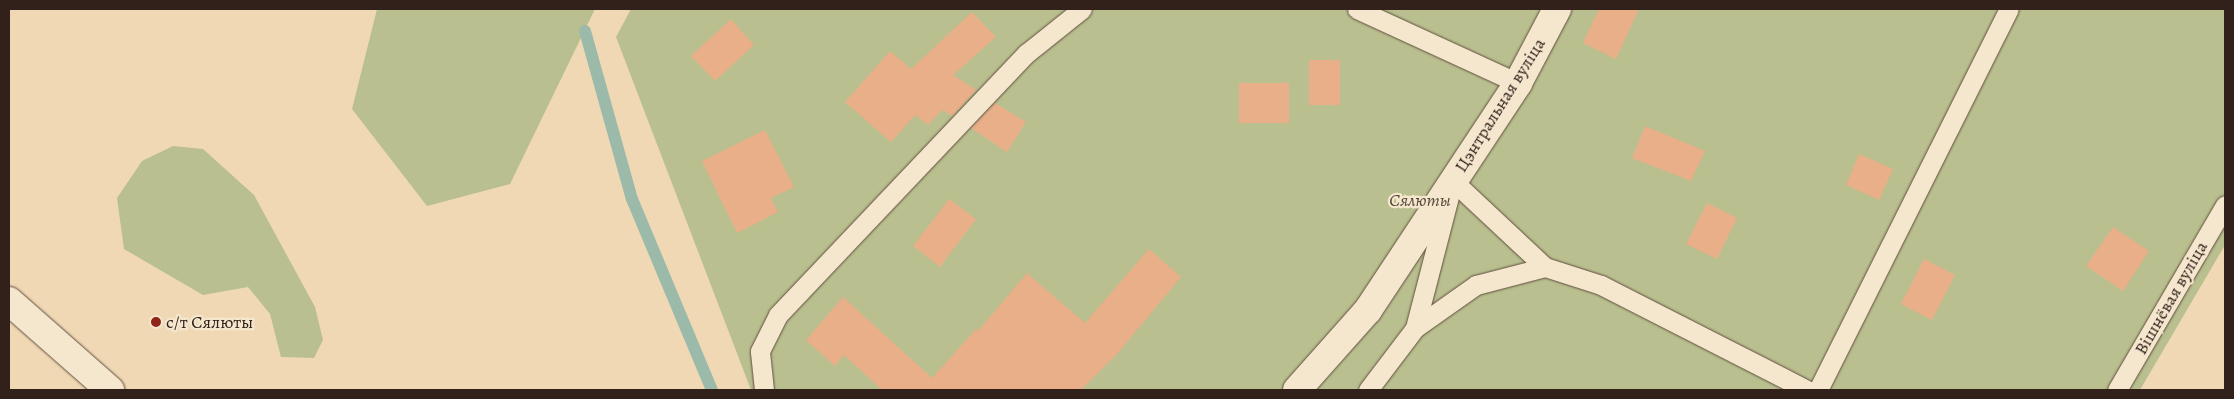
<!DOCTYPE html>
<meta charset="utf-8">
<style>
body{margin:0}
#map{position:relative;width:2234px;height:399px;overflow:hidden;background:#f0d8b4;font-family:Alegreya,serif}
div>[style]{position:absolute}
.green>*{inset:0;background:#b9bf8e}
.stream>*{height:12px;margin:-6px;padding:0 6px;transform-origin:6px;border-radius:6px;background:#9bbaaa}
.building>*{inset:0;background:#e9af88}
.roads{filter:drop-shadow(0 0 1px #614f40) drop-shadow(0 0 1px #614f40)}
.lane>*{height:19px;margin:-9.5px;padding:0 9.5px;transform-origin:9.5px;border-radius:9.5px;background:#f5e6ce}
.street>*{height:28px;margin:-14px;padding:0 14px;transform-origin:14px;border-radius:14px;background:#f5e6ce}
.secondary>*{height:28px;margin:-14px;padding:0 14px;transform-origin:14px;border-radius:14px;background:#f5e6ce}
.dots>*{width:14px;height:14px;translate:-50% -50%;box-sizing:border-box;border:2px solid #f5e6ce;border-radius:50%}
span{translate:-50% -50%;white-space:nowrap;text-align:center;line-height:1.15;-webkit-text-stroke:4.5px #f5e6ce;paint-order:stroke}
.street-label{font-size:18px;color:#31211a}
.park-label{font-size:18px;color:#534837;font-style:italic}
.poi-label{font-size:18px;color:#31211a}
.left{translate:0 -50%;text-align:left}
.frame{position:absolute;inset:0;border:10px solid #31211a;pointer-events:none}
</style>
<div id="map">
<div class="green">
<i style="clip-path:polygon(377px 9px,595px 9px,510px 184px,427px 206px,352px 109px)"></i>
<i style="clip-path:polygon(631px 9px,2225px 9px,2225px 245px,2140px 390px,751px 390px,616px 37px)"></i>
<i style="clip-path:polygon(173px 146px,203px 149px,254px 195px,315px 307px,323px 340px,314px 358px,281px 357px,270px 314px,248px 287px,203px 295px,124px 249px,117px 198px,142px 161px)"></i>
</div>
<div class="stream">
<i style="left:585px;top:31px;width:174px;rotate:74.4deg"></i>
<i style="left:632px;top:199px;width:207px;rotate:67.3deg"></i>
</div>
<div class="building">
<i style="clip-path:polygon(1599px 9px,1639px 9px,1616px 59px,1583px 43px)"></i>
<i style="clip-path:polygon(972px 12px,996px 37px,953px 75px,976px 90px,952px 116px,942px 110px,928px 125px,915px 115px,891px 142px,845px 102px,890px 51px,911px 69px)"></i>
<i style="clip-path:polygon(731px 19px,754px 45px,715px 81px,691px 56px)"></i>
<i style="clip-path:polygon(1309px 60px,1340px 60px,1340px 105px,1309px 105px)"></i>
<i style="clip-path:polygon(1239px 83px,1289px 83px,1289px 123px,1239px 123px)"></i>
<i style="clip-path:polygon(995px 103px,1026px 122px,1007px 152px,971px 128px)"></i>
<i style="clip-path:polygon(1645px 126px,1705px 151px,1691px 181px,1632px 158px)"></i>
<i style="clip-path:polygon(765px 130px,794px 187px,771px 198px,778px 212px,737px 233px,702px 161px)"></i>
<i style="clip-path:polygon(1859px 154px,1893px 169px,1879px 200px,1846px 185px)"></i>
<i style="clip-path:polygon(949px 199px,976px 219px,940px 267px,913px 246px)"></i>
<i style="clip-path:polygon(1707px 203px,1737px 218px,1717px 259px,1686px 244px)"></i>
<i style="clip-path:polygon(2113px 227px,2149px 251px,2123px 291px,2086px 266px)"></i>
<i style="clip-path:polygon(1149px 249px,1181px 277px,1117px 354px,1081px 390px,882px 390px,844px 355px,835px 366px,806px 340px,843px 297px,932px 378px,976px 329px,978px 331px,1027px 273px,1085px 323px)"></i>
<i style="clip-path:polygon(1924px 259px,1955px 275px,1932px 320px,1901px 304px)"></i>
</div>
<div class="roads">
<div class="lane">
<i style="left:1357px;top:9px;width:177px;rotate:24.7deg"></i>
<i style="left:1453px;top:181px;width:126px;rotate:43.1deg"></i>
<i style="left:1415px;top:328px;width:135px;rotate:-75.5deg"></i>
<i style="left:764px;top:390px;width:39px;rotate:-96deg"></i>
<i style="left:760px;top:351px;width:40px;rotate:-63.4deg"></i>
<i style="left:778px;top:315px;width:361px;rotate:-46.5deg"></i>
<i style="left:1027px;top:53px;width:70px;rotate:-38.7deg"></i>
<i style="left:1368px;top:390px;width:78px;rotate:-52.8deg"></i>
<i style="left:1415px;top:328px;width:75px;rotate:-35.2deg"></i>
<i style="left:1476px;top:285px;width:71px;rotate:-14.6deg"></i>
<i style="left:1545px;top:267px;width:59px;rotate:17.8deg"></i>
<i style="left:1601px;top:285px;width:231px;rotate:27deg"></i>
<i style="left:1818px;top:390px;width:426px;rotate:-63.4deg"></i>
<i style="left:2117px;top:390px;width:214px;rotate:-59.7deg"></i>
</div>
<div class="street">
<i style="left:1297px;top:390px;width:107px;rotate:-48.4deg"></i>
<i style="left:1368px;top:310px;width:272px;rotate:-56.5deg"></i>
<i style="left:1518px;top:83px;width:84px;rotate:-62.2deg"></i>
</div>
<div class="secondary">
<i style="left:9px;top:301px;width:135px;rotate:41.4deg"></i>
</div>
</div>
<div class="dots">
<i style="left:156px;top:322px;background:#8f2418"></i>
</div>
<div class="street-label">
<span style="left:1500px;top:105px;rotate:-58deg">Цэнтральная вуліца</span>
<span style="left:2171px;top:298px;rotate:-60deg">Вішнёвая вуліца</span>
</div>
<div class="park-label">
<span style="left:1420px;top:200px">Сялюты</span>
</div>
<div class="poi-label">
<span class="left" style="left:166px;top:322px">с/т Сялюты</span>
</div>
<div class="frame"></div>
</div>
